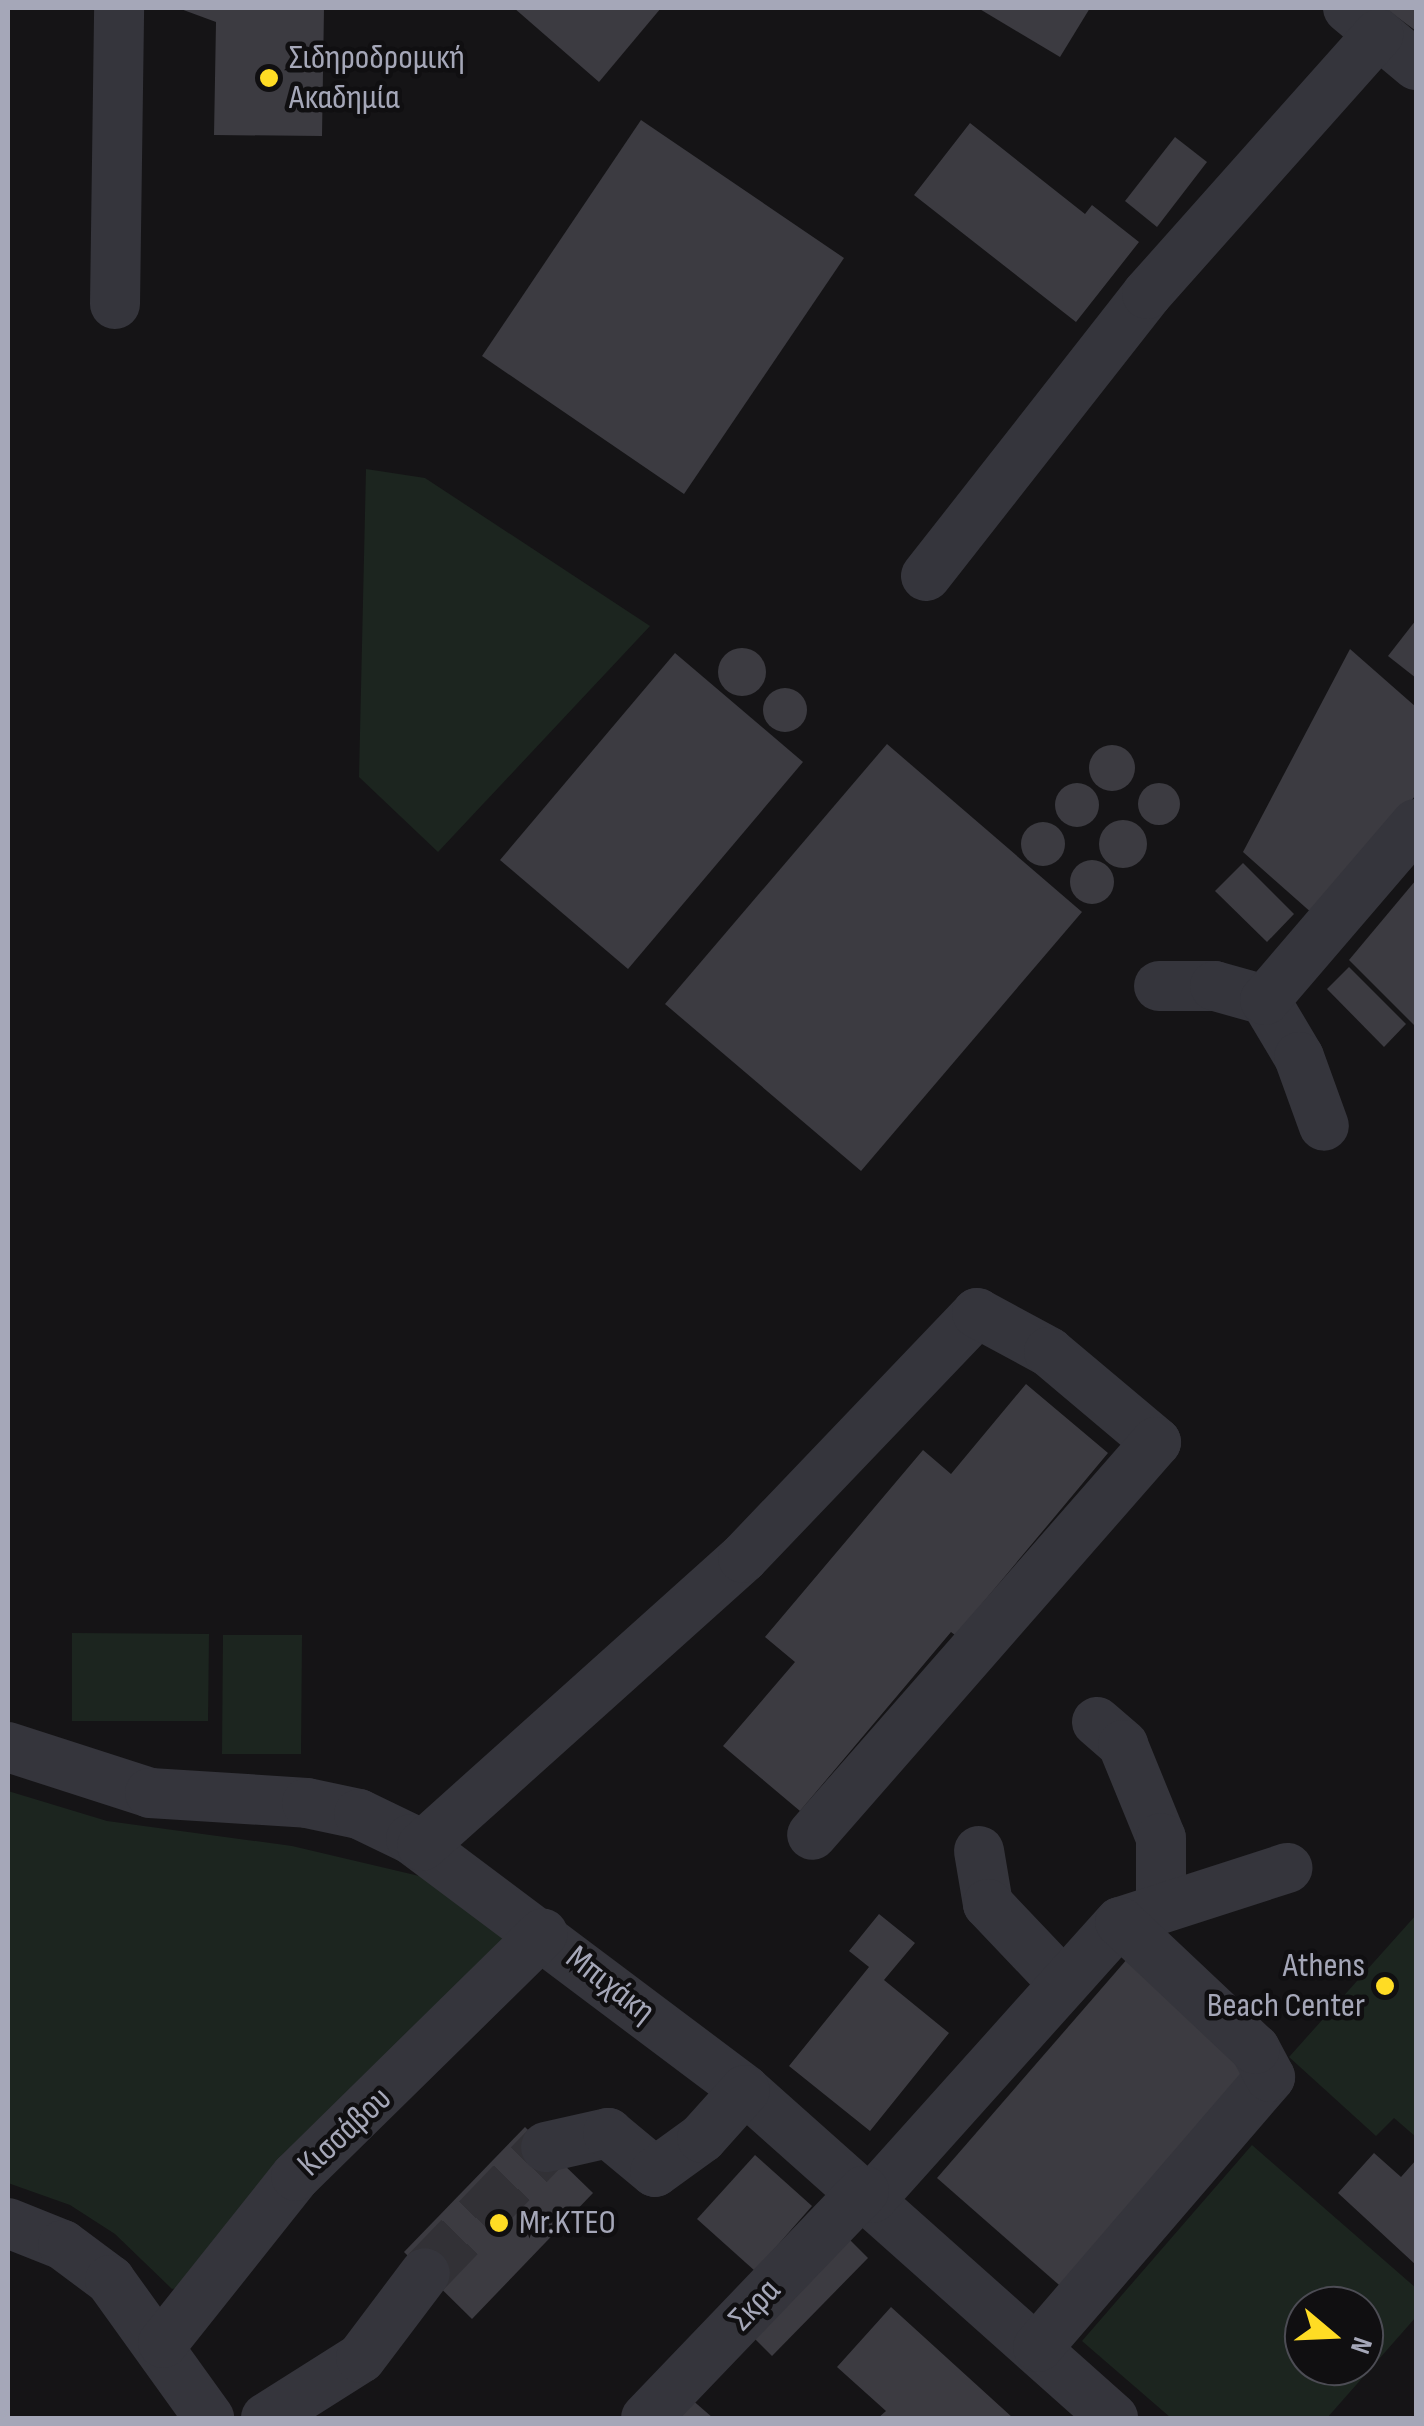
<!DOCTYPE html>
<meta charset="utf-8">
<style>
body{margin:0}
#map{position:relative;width:1424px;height:2426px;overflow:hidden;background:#151416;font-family:"Sofia Sans Condensed",sans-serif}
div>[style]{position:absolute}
.green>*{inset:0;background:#1c251f}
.building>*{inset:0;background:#3c3b41}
.round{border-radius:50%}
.minor-tunnel>*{height:50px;margin-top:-25px;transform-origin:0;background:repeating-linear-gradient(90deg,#323136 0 50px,transparent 0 75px)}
.minor>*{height:50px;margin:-25px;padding:0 25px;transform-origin:25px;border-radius:25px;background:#35353c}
.dots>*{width:28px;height:28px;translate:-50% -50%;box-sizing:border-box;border:5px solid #100f11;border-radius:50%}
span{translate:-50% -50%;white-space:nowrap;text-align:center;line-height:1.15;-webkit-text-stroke:9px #100f11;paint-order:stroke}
.poi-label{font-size:35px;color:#a5a7b8}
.left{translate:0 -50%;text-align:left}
.right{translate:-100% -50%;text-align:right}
.street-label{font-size:35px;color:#a5a7b8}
.frame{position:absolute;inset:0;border:10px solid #a5a7b8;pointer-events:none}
.north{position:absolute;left:1284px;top:2286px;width:100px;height:100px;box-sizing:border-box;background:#100f11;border:2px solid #4c4c54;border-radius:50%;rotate:109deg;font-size:28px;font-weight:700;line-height:40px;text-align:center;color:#a5a7b8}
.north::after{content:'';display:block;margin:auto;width:35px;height:45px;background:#ffdc24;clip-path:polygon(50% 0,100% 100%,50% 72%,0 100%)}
</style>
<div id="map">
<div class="green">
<i style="clip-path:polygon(366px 469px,425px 478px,650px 626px,438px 852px,359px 777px)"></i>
<i style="clip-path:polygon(72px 1633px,209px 1634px,208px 1721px,72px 1721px)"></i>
<i style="clip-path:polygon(223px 1635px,302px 1635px,301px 1754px,222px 1754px)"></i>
<i style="clip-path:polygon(8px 1791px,107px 1821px,292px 1846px,432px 1879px,511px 1941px,189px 2286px,172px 2289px,115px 2234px,70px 2205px,8px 2183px)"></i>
<i style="clip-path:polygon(1416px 1915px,1416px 2137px,1394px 2118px,1376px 2136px,1289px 2057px)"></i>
<i style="clip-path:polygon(evenodd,1252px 2145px,1416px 2288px,1416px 2317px,1327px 2418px,1171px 2418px,1082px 2341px,1252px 2145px,1364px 2306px,1364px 2366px,1304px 2366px,1304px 2306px,1364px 2306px)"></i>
</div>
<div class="building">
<i style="clip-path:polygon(178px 8px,324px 8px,322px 136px,214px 135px,216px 22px)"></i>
<i style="clip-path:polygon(514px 8px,661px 8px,599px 82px)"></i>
<i style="clip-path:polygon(978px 8px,1090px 8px,1060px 57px)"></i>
<i style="clip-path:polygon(1385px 8px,1416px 8px,1416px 31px)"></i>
<i style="clip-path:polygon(641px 120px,844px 258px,684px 494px,482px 356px)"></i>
<i style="clip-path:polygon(970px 123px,1085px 214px,1092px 205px,1139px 242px,1076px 322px,914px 195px)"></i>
<i style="clip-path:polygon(1175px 137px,1207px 162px,1157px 227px,1125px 201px)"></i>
<i style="clip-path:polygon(1416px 620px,1416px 678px,1388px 656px)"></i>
<i class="round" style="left:718px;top:648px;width:48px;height:48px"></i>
<i style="clip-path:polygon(1350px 649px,1416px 707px,1416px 795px,1313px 914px,1243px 852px)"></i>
<i style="clip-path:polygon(675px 653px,803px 762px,628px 969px,500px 860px)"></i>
<i class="round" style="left:763px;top:688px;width:44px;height:44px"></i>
<i style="clip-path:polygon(887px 744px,1082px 912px,861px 1171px,665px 1004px)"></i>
<i class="round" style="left:1089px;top:745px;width:46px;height:46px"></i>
<i class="round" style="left:1055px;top:783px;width:44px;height:44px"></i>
<i class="round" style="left:1138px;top:783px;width:42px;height:42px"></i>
<i class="round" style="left:1099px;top:820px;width:48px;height:48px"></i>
<i class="round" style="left:1021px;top:822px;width:44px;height:44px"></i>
<i class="round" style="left:1070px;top:860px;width:44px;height:44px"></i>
<i style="clip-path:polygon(1243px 863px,1294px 914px,1267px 942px,1215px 891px)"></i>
<i style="clip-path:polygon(1416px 880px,1416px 1027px,1349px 960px)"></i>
<i style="clip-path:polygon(1349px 967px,1406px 1024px,1384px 1047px,1327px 989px)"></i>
<i style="clip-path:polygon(1026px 1384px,1108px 1453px,981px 1605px,969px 1646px,951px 1632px,800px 1811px,723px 1746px,795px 1662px,765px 1637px,923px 1450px,951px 1474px)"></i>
<i style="clip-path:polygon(879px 1914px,915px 1943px,884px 1980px,949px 2033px,870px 2131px,789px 2066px,869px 1967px,849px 1951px)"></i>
<i style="clip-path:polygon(1128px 1958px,1257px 2071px,1066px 2291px,937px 2178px)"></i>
<i style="clip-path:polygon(525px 2127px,593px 2193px,472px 2319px,404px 2252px)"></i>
<i style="clip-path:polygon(1374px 2153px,1401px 2177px,1416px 2160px,1416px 2265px,1338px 2193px)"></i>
<i style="clip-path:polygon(755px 2155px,812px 2206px,755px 2271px,697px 2219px)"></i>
<i style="clip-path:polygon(848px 2238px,868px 2258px,772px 2356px,753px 2337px)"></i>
<i style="clip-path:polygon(891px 2307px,1013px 2418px,878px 2418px,886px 2411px,837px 2367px)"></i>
<i style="clip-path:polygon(690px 2398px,713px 2418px,671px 2418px)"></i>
</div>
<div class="minor-tunnel">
<i style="left:425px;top:2273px;width:175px;rotate:-46.2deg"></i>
</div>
<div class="minor">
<i style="left:1348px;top:8px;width:89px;rotate:40deg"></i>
<i style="left:115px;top:304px;width:296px;rotate:-89.2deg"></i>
<i style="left:926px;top:576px;width:358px;rotate:-51.9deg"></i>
<i style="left:1147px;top:294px;width:348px;rotate:-48.3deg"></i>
<i style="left:1159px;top:986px;width:56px"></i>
<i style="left:1215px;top:986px;width:52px;rotate:15.6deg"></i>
<i style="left:1265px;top:1000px;width:66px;rotate:59.2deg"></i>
<i style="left:1299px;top:1057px;width:73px;rotate:70.1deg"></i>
<i style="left:1265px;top:1000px;width:232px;rotate:-49.4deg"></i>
<i style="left:1097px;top:1722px;width:35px;rotate:41deg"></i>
<i style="left:1123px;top:1745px;width:100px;rotate:67.8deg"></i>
<i style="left:1161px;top:1838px;width:66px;rotate:90deg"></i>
<i style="left:8px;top:1747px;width:149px;rotate:17.9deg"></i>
<i style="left:150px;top:1793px;width:157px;rotate:3.6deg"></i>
<i style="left:307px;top:1803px;width:53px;rotate:11.9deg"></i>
<i style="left:359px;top:1814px;width:58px;rotate:25.7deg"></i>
<i style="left:411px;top:1839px;width:418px;rotate:36.9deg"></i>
<i style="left:745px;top:2090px;width:493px;rotate:41.7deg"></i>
<i style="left:422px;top:1846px;width:431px;rotate:-41.9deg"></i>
<i style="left:743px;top:1558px;width:339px;rotate:-46.3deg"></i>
<i style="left:977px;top:1313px;width:82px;rotate:28.4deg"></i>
<i style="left:1049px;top:1352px;width:140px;rotate:40.1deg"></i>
<i style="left:1156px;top:1442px;width:522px;rotate:131.2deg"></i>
<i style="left:979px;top:1851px;width:54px;rotate:80.4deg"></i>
<i style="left:988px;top:1904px;width:110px;rotate:46.5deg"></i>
<i style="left:546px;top:2147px;width:64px;rotate:-12.7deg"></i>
<i style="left:608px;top:2133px;width:61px;rotate:39.7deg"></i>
<i style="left:655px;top:2172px;width:58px;rotate:-35.9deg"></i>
<i style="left:702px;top:2138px;width:64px;rotate:-48.1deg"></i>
<i style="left:872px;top:2198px;width:371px;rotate:-48.1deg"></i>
<i style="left:1120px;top:1922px;width:176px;rotate:-17.9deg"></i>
<i style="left:8px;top:2223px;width:59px;rotate:21.8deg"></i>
<i style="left:63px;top:2245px;width:59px;rotate:36.7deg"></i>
<i style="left:110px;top:2280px;width:170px;rotate:54.3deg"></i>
<i style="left:163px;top:2343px;width:213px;rotate:-51.5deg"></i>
<i style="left:296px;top:2176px;width:346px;rotate:-44.5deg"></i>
<i style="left:1038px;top:2347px;width:356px;rotate:-49.3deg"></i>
<i style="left:1270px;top:2077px;width:32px;rotate:-118deg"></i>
<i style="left:1255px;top:2049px;width:185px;rotate:-136.7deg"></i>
<i style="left:266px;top:2418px;width:112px;rotate:-32.3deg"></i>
<i style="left:361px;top:2358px;width:106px;rotate:-53deg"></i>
<i style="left:646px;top:2418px;width:315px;rotate:-46.2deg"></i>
</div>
<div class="dots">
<i style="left:269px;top:78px;background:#ffdc24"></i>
<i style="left:1385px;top:1986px;background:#ffdc24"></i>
<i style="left:499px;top:2223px;background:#ffdc24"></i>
</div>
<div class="poi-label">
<span class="left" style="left:289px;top:78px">Σιδηροδρομική<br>Ακαδημία</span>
<span class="right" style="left:1365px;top:1986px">Athens<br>Beach Center</span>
<span class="left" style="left:519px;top:2223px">Mr.KTEO</span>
</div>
<div class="street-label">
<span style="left:610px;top:1985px;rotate:38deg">Μπιχάκη</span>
<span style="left:345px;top:2132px;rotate:-43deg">Κισσάβου</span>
<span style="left:755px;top:2305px;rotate:-46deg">Σκρα</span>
</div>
<div class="frame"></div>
<div class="north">N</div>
</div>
